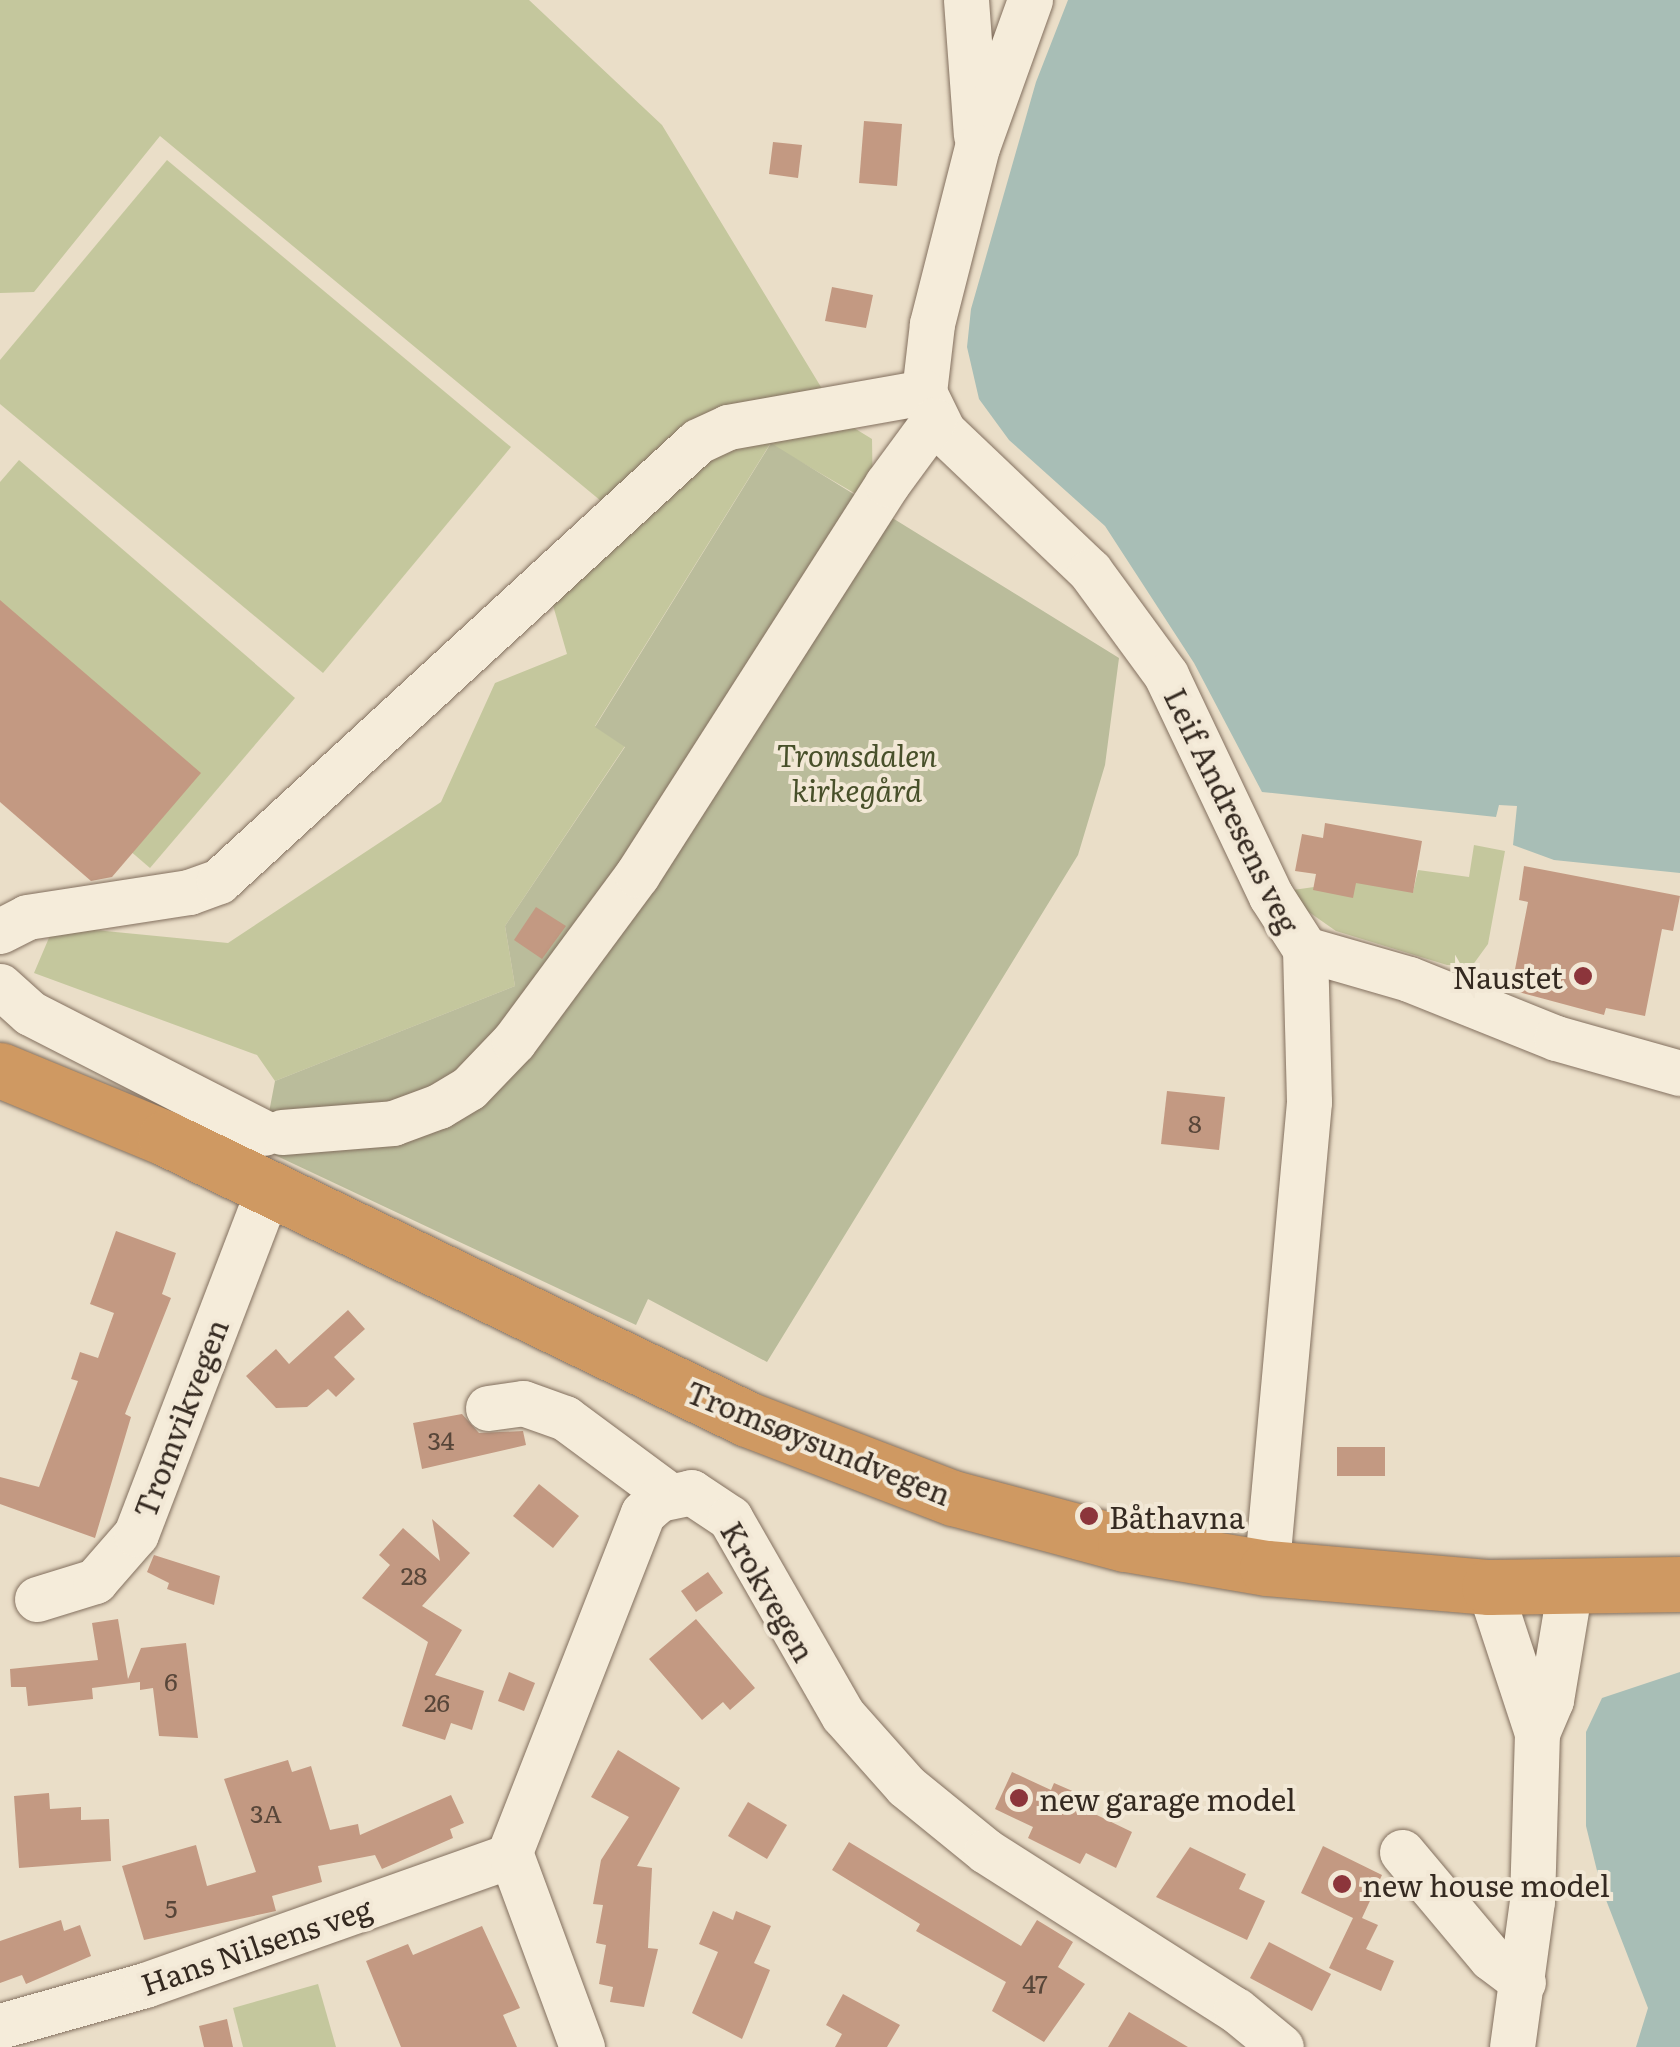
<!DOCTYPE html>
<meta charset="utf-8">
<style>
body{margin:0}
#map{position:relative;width:1680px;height:2047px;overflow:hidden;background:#eadec8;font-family:Literata,serif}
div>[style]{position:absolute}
.green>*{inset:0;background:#c4c79d}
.cemetery>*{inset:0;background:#babc9b}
.water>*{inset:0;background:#a8beb6}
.building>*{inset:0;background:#c39982}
.roads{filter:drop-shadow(0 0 2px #83705f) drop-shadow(0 0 2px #83705f)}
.minor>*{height:45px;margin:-22.5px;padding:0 22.5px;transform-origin:22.5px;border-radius:22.5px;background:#f5ecda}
.highway>*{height:55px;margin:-27.5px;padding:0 27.5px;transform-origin:27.5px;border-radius:27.5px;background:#cf9962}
.dots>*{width:28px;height:28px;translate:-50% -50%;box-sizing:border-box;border:5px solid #f2e8d6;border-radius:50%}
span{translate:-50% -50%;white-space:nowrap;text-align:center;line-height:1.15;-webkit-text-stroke:8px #f2e8d6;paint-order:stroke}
.number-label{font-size:25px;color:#584639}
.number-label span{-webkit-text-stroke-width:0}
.park-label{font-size:30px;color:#48502a;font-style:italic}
.street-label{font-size:30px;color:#352a21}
.poi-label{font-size:30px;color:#352a21}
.right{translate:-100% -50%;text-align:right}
.left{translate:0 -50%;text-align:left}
</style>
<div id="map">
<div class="green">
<i style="clip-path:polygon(0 0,529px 0,662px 125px,841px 420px,872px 439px,873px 504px,770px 444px,595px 726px,625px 746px,505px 926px,515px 986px,275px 1081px,257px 1055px,34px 973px,54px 926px,228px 943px,441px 802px,495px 683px,567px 654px,548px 588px,601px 501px,160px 136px,34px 292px,0 293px)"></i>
<i style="clip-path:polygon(167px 160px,511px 447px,323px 673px,0 404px,0 360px)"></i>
<i style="clip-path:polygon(19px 460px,295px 698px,150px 868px,0 739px,0 482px)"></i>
<i style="clip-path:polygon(1474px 845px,1505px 851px,1488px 944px,1472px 966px,1447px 965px,1336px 931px,1296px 903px,1293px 890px,1356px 881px,1413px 892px,1418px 870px,1469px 877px)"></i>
<i style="clip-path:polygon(318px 1984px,336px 2047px,243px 2047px,233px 2008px)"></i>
</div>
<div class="cemetery">
<i style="clip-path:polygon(771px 443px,1119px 658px,1105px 765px,1078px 855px,767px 1362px,648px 1299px,636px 1325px,262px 1149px,275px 1081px,515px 986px,505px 926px,625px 747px,595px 727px)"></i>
</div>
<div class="water">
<i style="clip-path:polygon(1068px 0,1680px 0,1680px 873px,1554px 860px,1513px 845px,1517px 806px,1499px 805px,1496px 817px,1262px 792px,1194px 663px,1105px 526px,1009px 440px,979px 399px,967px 347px,971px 309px,1036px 82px)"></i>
<i style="clip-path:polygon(1680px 1672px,1680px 2047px,1636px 2047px,1648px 2008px,1601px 1887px,1586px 1826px,1586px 1732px,1602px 1698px)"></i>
</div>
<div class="building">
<i style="clip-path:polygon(864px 121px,902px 124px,897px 186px,859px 183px)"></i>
<i style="clip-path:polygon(773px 142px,802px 145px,798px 178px,769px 174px)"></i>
<i style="clip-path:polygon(832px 287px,873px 295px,866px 328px,825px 321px)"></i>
<i style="clip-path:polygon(0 600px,201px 773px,112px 877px,91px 881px,0 802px)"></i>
<i style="clip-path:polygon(1325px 823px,1422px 841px,1413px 893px,1356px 883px,1353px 898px,1313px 890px,1316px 874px,1295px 871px,1302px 834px,1323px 838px)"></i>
<i style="clip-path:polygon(1524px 866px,1680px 896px,1673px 931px,1662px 929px,1645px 1016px,1606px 1008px,1604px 1015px,1511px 990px,1528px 902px,1519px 900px)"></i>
<i style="clip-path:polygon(536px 907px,566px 926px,542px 959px,514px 940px)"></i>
<i style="clip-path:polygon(1167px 1091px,1225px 1097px,1219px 1150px,1161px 1144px)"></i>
<i style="clip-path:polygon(116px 1231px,176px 1253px,162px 1294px,171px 1298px,125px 1414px,131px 1417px,95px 1538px,0 1504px,0 1477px,39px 1487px,78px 1381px,71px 1379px,80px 1352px,98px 1358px,114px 1313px,90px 1304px)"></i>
<i style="clip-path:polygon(348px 1310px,365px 1329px,334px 1357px,355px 1379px,336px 1397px,328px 1389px,307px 1407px,276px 1408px,246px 1376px,276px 1349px,289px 1364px)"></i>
<i style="clip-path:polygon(462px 1414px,479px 1433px,523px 1431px,526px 1445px,422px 1469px,413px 1423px)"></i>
<i style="clip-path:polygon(1337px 1447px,1385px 1447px,1385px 1476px,1337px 1476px)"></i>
<i style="clip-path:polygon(539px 1484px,579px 1516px,553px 1548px,513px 1516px)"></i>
<i style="clip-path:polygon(432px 1519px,470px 1553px,422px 1606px,462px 1630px,435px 1675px,484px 1691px,472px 1730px,451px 1723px,445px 1740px,402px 1726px,428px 1642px,362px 1598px,390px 1565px,379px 1555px,403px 1528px,440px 1561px)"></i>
<i style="clip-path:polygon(154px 1555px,220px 1576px,214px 1605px,167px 1589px,169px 1583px,147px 1572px)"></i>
<i style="clip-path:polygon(708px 1572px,723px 1593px,696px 1612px,681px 1591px)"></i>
<i style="clip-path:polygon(118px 1619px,128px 1679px,141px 1648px,186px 1643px,198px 1738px,159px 1736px,153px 1688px,140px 1690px,140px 1682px,92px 1688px,93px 1699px,28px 1706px,26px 1687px,11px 1687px,10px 1669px,98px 1660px,92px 1623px)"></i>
<i style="clip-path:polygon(696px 1619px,755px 1688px,730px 1710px,723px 1702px,702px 1720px,649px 1659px)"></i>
<i style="clip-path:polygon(509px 1672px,535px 1683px,524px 1711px,498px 1701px)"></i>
<i style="clip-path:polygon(618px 1750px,680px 1788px,637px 1866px,652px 1868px,648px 1948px,658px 1949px,644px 2007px,610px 2002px,613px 1987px,599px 1984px,606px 1945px,596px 1943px,603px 1905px,593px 1904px,601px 1860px,629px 1817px,591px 1797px)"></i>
<i style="clip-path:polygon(288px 1760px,292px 1772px,311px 1766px,330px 1830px,358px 1824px,360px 1835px,451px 1795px,464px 1823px,450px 1829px,453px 1838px,382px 1869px,375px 1855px,318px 1866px,322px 1882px,272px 1896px,276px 1911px,144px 1940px,122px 1866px,196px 1845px,207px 1886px,256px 1872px,224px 1779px)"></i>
<i style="clip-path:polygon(1012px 1772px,1051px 1790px,1054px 1783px,1077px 1793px,1072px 1803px,1132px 1832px,1116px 1868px,1086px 1853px,1080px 1864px,1028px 1838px,1033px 1827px,995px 1809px)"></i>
<i style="clip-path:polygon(49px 1793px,50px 1809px,81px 1807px,81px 1820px,109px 1819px,111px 1861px,19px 1868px,14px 1796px)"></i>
<i style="clip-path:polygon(748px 1802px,787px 1825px,767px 1859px,728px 1836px)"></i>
<i style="clip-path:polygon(849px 1842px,1021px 1946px,1037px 1920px,1073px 1942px,1058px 1967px,1085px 1984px,1044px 2042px,992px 2011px,1006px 1982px,916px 1931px,920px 1924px,832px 1870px)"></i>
<i style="clip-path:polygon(1323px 1846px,1382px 1875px,1362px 1918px,1378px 1925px,1366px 1949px,1394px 1961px,1381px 1991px,1329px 1968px,1353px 1918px,1301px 1893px)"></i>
<i style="clip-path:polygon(1190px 1847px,1246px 1874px,1239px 1889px,1265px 1901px,1247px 1940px,1156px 1897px)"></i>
<i style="clip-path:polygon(713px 1911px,733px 1920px,736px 1911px,771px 1926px,754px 1963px,770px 1970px,742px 2039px,692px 2013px,718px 1952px,699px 1944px)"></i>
<i style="clip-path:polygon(61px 1920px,64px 1931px,80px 1925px,91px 1956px,26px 1984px,22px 1975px,0 1983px,0 1941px)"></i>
<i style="clip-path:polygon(482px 1926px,520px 2008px,503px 2015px,517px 2047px,401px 2047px,366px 1961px,408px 1944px,413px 1955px)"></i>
<i style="clip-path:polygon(1269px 1942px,1331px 1974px,1312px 2011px,1250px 1978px)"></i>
<i style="clip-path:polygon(843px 1994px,900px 2025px,887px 2047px,835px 2047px,842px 2034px,826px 2025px)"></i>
<i style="clip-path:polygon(1129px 2012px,1188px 2047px,1108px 2047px)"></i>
<i style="clip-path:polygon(227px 2019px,233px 2047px,204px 2047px,199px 2026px)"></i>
</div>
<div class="roads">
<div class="minor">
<i style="left:966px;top:0;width:135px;rotate:85.8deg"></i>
<i style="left:1030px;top:0;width:156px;rotate:109.8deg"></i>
<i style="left:977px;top:147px;width:183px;rotate:104.3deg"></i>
<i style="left:932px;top:324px;width:68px;rotate:96.7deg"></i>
<i style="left:924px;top:392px;width:43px;rotate:64deg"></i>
<i style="left:943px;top:431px;width:203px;rotate:43.6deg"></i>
<i style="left:1090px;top:571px;width:129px;rotate:53.8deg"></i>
<i style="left:1166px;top:675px;width:245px;rotate:64.6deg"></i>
<i style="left:1271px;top:896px;width:63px;rotate:57.3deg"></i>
<i style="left:1305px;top:949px;width:153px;rotate:88.5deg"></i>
<i style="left:1309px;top:1102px;width:468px;rotate:95.2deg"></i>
<i style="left:0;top:931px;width:30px;rotate:-27deg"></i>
<i style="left:27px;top:917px;width:164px;rotate:-8.8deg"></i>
<i style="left:189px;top:892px;width:32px;rotate:-20deg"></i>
<i style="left:219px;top:881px;width:650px;rotate:-42.57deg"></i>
<i style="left:698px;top:441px;width:33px;rotate:-25deg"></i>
<i style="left:728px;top:427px;width:199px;rotate:-10.1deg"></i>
<i style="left:1305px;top:949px;width:108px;rotate:16.1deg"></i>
<i style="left:1409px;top:979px;width:158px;rotate:21.9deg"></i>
<i style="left:1556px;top:1038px;width:129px;rotate:15.8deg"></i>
<i style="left:0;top:986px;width:40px;rotate:42deg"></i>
<i style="left:30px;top:1013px;width:263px;rotate:27.1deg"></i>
<i style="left:282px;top:1132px;width:111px;rotate:-4.6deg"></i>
<i style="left:393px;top:1123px;width:49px;rotate:-20.3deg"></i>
<i style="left:439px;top:1106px;width:35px;rotate:-31deg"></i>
<i style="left:469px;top:1088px;width:65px;rotate:-46.2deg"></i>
<i style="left:514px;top:1041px;width:207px;rotate:-53.5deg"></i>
<i style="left:637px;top:875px;width:464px;rotate:-57.4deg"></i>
<i style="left:887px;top:484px;width:79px;rotate:-53.7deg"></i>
<i style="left:488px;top:1408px;width:35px;rotate:-8deg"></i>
<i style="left:523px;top:1403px;width:45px;rotate:19.7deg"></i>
<i style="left:565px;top:1418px;width:129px;rotate:36.5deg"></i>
<i style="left:1489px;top:1587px;width:154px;rotate:71.8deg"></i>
<i style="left:37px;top:1599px;width:61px;rotate:-17.2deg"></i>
<i style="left:95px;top:1581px;width:62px;rotate:-48.9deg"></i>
<i style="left:136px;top:1534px;width:371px;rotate:-69deg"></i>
<i style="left:1402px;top:1852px;width:138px;rotate:50deg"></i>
<i style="left:1491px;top:1958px;width:40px;rotate:37deg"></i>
<i style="left:0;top:2026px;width:151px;rotate:-15.8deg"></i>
<i style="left:145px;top:1985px;width:387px;rotate:-19.5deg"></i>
<i style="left:582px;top:2047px;width:208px;rotate:-110.3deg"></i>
<i style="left:510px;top:1852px;width:364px;rotate:-68.6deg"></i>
<i style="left:643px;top:1513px;width:21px;rotate:-41deg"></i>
<i style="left:659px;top:1499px;width:33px;rotate:-12deg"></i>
<i style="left:691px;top:1492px;width:47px;rotate:33.7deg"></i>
<i style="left:730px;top:1518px;width:227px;rotate:60.2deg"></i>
<i style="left:843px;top:1715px;width:95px;rotate:48.4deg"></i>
<i style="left:906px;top:1786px;width:103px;rotate:39.1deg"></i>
<i style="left:986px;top:1851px;width:296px;rotate:32.5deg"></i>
<i style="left:1236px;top:2010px;width:58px;rotate:39.4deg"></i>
<i style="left:1512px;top:2047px;width:147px;rotate:-82.2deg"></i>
<i style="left:1532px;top:1901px;width:168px;rotate:-88.3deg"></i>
<i style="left:1537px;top:1733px;width:36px;rotate:-67deg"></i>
<i style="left:1551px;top:1700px;width:115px;rotate:-80.5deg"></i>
</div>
<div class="highway">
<i style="left:0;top:1070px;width:178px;rotate:22.4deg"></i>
<i style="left:165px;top:1138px;width:646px;rotate:25.77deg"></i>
<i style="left:747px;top:1419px;width:221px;rotate:21deg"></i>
<i style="left:953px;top:1498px;width:178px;rotate:15deg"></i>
<i style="left:1125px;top:1544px;width:144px;rotate:9.6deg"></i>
<i style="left:1267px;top:1568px;width:223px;rotate:4.9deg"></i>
<i style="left:1489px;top:1587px;width:191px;rotate:-0.9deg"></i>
</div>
</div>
<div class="dots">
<i style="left:1583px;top:976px;background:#8c353b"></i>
<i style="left:1089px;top:1516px;background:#8c353b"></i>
<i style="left:1019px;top:1798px;background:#8c353b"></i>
<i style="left:1342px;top:1884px;background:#8c353b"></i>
</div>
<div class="number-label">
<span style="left:1195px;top:1123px">8</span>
<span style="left:441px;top:1440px">34</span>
<span style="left:414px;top:1575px">28</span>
<span style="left:171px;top:1681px">6</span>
<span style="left:437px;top:1702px">26</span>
<span style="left:266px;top:1813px">3A</span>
<span style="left:171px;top:1908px">5</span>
<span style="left:1035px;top:1983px">47</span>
</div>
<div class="park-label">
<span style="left:857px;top:771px">Tromsdalen<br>kirkegård</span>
</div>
<div class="street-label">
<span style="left:1233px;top:810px;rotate:64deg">Leif Andresens veg</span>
<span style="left:180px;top:1418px;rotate:-69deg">Tromvikvegen</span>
<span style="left:819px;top:1442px;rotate:22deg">Tromsøysundvegen</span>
<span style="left:769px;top:1591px;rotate:60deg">Krokvegen</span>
<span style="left:256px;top:1945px;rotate:-19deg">Hans Nilsens veg</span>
</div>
<div class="poi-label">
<span class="right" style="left:1563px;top:976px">Naustet</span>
<span class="left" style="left:1109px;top:1516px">Båthavna</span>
<span class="left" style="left:1039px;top:1798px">new garage model</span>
<span class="left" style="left:1362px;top:1884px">new house model</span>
</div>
</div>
